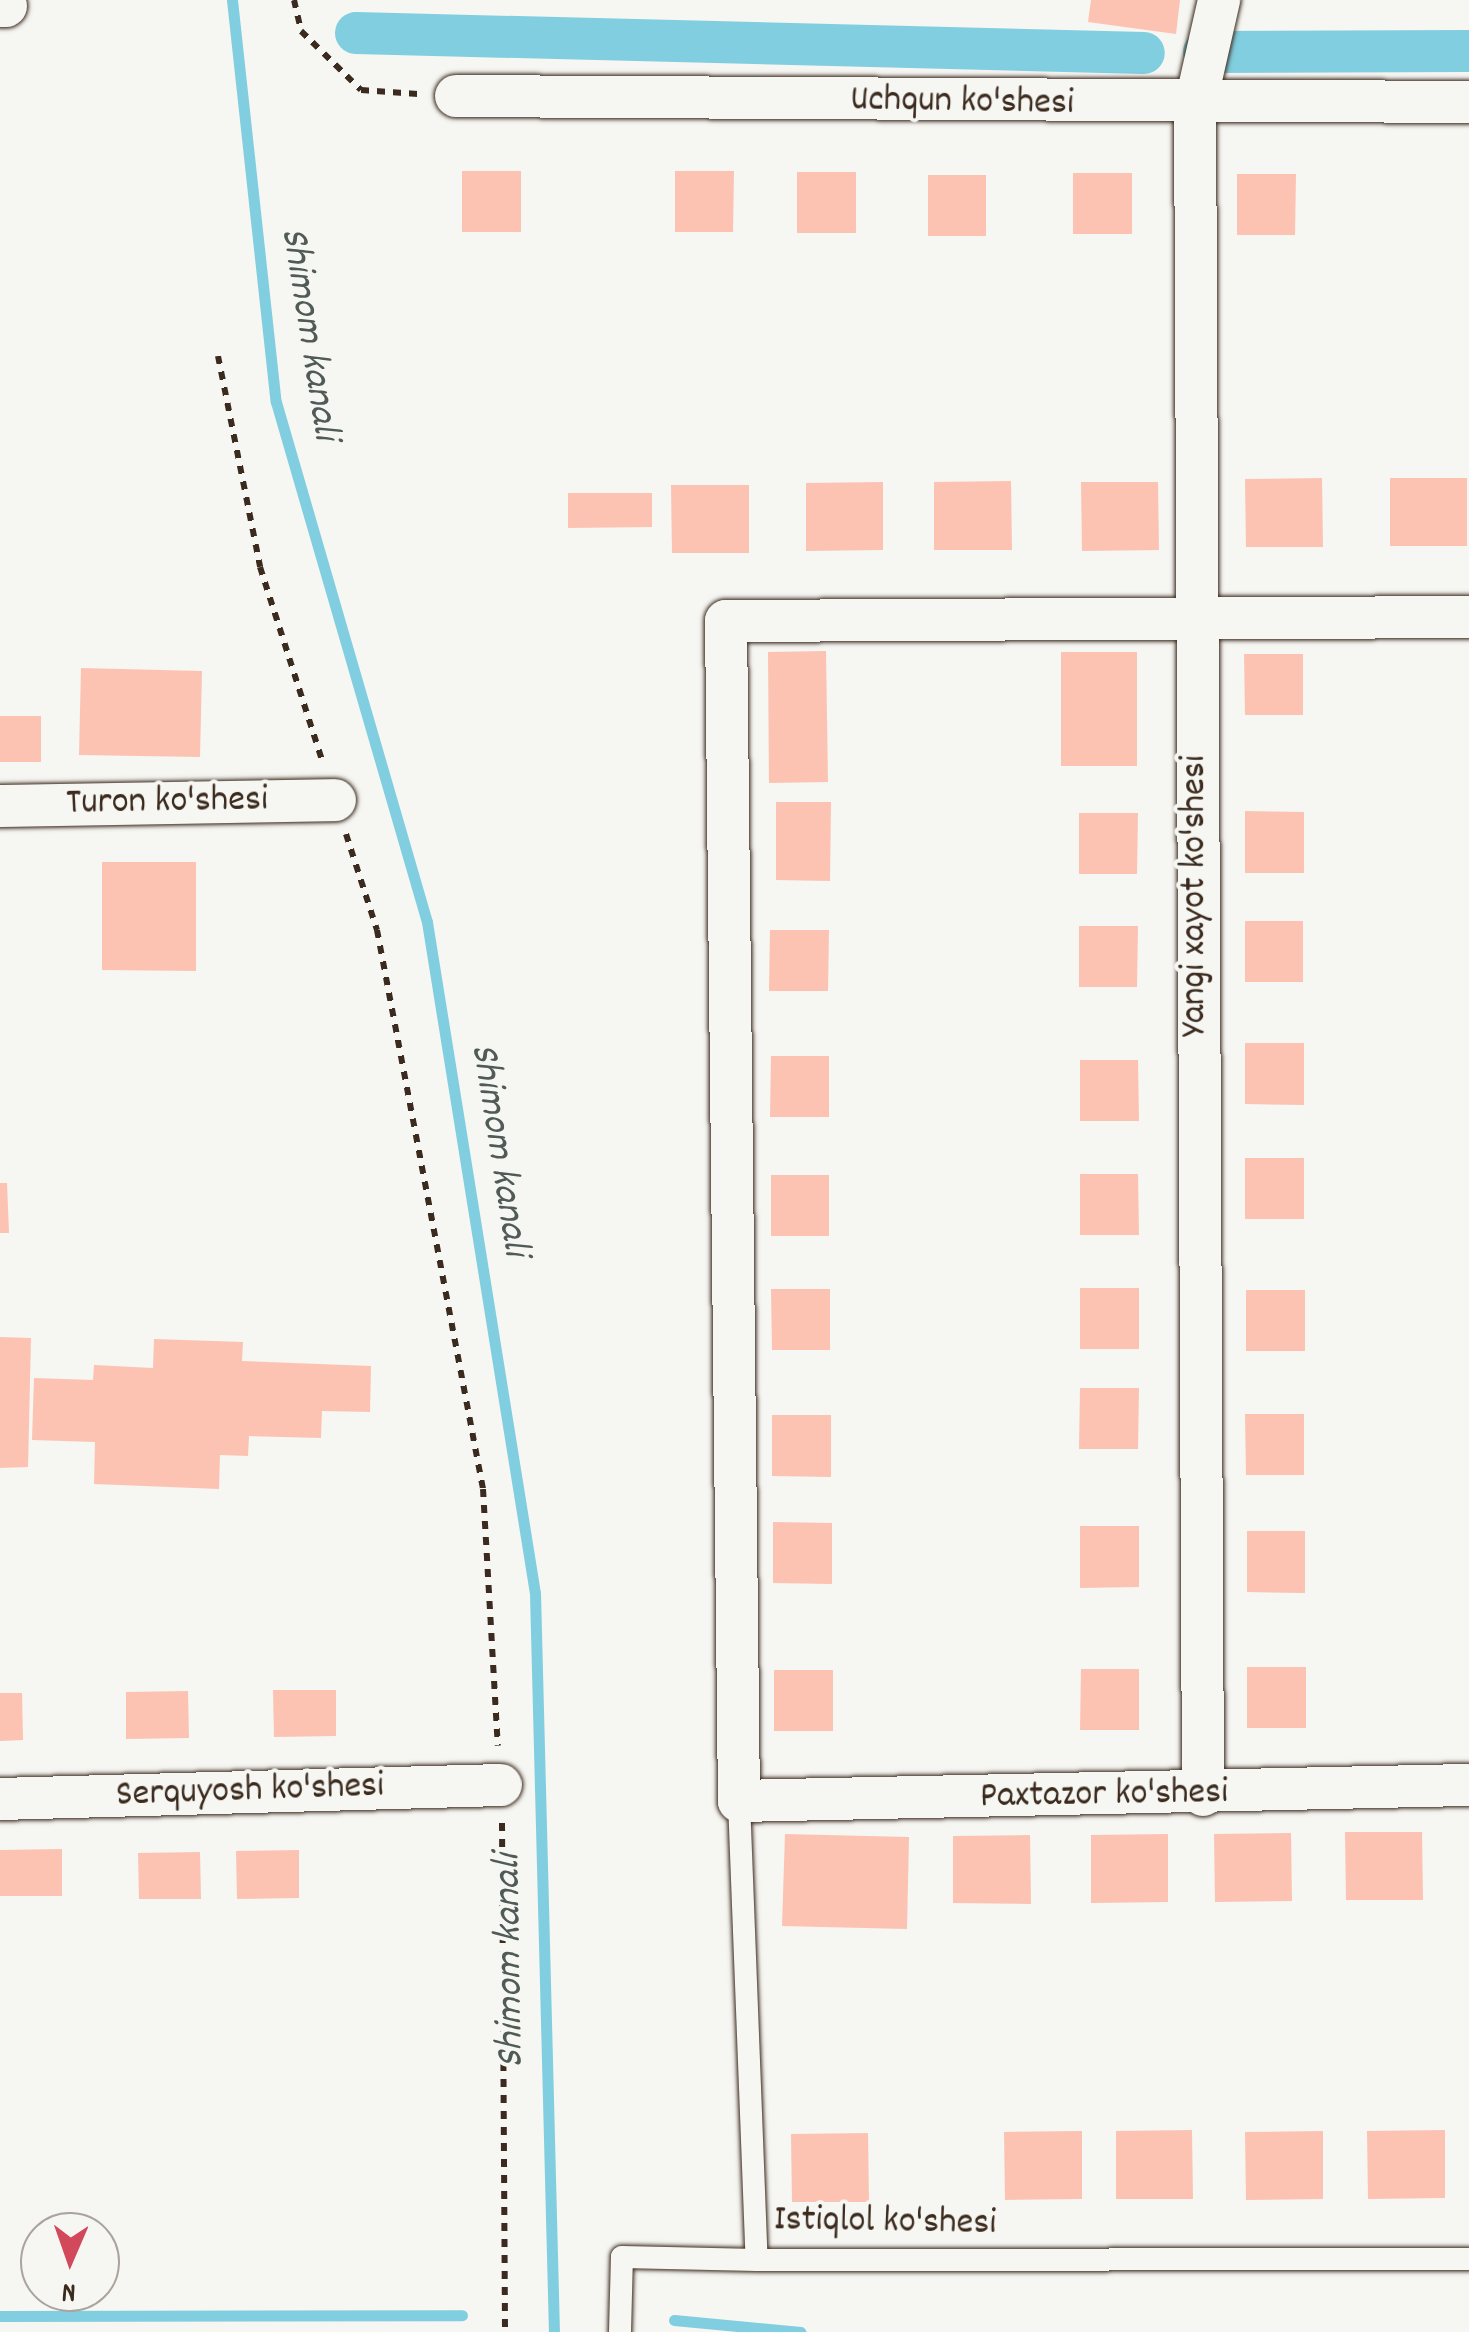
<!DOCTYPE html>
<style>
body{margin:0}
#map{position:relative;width:1469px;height:2332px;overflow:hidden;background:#f6f6f2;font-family:Dekko,sans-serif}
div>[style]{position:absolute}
.stream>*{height:11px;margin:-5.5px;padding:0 5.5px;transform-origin:5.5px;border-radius:5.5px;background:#80cedf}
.canal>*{height:42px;margin:-21px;padding:0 21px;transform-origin:21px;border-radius:21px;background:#80cedf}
.building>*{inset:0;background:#fcc3b3}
.path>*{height:6px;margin-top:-3px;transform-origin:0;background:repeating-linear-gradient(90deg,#3b2a1e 0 8px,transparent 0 16px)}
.roads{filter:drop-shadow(0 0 2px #3b2a1e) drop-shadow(0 0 2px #3b2a1e)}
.service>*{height:22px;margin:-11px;padding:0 11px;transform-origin:11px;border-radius:11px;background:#f6f6f2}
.minor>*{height:42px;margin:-21px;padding:0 21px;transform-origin:21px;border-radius:21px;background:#f6f6f2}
span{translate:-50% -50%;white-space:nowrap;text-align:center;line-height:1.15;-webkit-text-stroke:8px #f6f6f2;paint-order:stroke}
.street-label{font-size:38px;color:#3b2a1e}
.water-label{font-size:40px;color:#505b58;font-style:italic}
.north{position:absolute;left:20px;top:2212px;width:100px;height:100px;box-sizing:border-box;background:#f6f6f2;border:2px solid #aba49d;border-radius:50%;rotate:182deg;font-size:28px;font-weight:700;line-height:40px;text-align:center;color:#3b2a1e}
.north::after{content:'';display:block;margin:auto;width:35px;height:45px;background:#d1495b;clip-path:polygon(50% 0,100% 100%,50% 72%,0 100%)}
</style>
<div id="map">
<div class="stream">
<i style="left:232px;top:0;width:404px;rotate:83.8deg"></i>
<i style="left:276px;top:402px;width:541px;rotate:73.81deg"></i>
<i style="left:427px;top:922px;width:680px;rotate:80.86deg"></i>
<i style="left:535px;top:1593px;width:739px;rotate:88.53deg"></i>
<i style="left:0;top:2316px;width:462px;rotate:-0.1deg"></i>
<i style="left:674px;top:2320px;width:127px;rotate:5.4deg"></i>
</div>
<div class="canal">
<i style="left:356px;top:33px;width:788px;rotate:1.45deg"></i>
<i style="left:1204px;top:52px;width:265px;rotate:-0.2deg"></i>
</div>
<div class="building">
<i style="clip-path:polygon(1091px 0,1180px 0,1176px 34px,1088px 22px)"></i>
<i style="clip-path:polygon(462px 171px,521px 171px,521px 232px,462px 232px)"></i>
<i style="clip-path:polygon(675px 171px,734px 171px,733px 232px,675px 232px)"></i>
<i style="clip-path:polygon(797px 172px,856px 172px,856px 233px,797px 233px)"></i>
<i style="clip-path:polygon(1073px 173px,1132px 173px,1132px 234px,1073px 234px)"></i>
<i style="clip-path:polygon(1237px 174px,1296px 174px,1295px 235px,1237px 235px)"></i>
<i style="clip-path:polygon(928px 175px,986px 175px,986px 236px,928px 236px)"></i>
<i style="clip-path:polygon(1322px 478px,1323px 547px,1246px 547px,1245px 479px)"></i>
<i style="clip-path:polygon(1390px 478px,1467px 478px,1467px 546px,1390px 546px)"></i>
<i style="clip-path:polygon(1011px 481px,1012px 550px,934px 550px,934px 482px)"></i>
<i style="clip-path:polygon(883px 482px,883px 550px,806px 551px,806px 483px)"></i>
<i style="clip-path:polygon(1081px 482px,1158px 482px,1159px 550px,1082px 551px)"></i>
<i style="clip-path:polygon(671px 485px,749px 485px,749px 553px,672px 553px)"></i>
<i style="clip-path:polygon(568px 493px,652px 493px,652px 527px,568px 528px)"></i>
<i style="clip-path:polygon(826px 651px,828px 782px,769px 783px,768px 652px)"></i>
<i style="clip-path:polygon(1061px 652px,1137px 652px,1137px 766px,1061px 766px)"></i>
<i style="clip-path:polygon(1244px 654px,1303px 654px,1303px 715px,1245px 715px)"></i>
<i style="clip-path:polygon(81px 668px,202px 671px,200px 757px,79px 755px)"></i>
<i style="clip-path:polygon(0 716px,41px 716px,41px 762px,0 762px)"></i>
<i style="clip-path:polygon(776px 802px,831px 802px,830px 881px,776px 880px)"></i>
<i style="clip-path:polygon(1245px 811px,1304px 812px,1304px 873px,1245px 873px)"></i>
<i style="clip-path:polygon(1079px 813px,1138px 813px,1137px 874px,1079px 874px)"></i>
<i style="clip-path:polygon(102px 862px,196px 862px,196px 971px,102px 970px)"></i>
<i style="clip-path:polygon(1245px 921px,1303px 921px,1303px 982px,1245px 982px)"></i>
<i style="clip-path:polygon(1079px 926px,1138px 926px,1137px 987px,1079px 987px)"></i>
<i style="clip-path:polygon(770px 930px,829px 930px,828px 991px,769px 991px)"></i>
<i style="clip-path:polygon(1245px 1043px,1304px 1043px,1304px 1105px,1245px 1104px)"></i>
<i style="clip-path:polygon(771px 1056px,829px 1056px,829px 1117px,770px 1117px)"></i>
<i style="clip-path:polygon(1080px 1060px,1138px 1060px,1139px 1121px,1080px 1121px)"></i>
<i style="clip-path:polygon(1245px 1158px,1304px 1158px,1304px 1219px,1245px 1219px)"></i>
<i style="clip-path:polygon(1080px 1174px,1138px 1174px,1139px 1235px,1080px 1235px)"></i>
<i style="clip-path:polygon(771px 1175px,829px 1175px,829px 1236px,771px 1236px)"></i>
<i style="clip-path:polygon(0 1183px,7px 1183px,9px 1233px,0 1233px)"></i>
<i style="clip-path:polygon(1080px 1288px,1139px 1288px,1139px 1349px,1080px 1349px)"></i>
<i style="clip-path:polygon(771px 1289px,830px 1289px,830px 1350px,772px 1350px)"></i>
<i style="clip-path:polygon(1246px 1290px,1305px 1290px,1305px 1351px,1246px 1351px)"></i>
<i style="clip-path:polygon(0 1337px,31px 1338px,28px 1467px,0 1468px)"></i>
<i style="clip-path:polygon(154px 1339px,243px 1342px,242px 1361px,371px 1366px,370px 1412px,322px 1411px,321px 1438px,249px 1436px,248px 1456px,220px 1455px,219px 1489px,94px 1484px,95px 1442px,32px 1440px,34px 1378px,93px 1380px,94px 1365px,153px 1368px)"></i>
<i style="clip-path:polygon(1080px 1388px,1139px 1388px,1138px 1449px,1079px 1449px)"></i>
<i style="clip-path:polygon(1245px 1414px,1304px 1414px,1304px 1475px,1246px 1475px)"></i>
<i style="clip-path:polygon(772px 1415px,831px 1415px,831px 1477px,772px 1476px)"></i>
<i style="clip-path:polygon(773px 1522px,832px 1523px,832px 1584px,773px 1583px)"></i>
<i style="clip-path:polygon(1080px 1526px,1139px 1526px,1139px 1587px,1080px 1588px)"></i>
<i style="clip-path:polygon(1247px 1531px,1305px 1531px,1305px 1593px,1247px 1592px)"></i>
<i style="clip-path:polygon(1247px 1667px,1306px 1667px,1306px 1728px,1247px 1728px)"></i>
<i style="clip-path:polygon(1081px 1669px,1139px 1669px,1139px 1730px,1080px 1730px)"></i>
<i style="clip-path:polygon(774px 1670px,833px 1670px,833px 1731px,774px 1731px)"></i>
<i style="clip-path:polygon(273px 1690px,336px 1690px,336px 1736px,274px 1737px)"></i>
<i style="clip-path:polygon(188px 1691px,189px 1738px,126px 1739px,126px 1692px)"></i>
<i style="clip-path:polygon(0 1693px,22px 1693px,23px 1740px,0 1741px)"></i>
<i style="clip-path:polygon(1345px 1832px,1422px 1832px,1423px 1900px,1346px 1900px)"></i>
<i style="clip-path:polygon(1291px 1833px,1292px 1901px,1215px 1902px,1214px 1834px)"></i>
<i style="clip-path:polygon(785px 1834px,909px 1837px,907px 1929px,782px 1926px)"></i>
<i style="clip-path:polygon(1168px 1834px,1168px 1902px,1091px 1903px,1091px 1835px)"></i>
<i style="clip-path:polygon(1030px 1835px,1031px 1904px,953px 1903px,953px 1836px)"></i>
<i style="clip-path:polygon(62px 1849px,62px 1896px,0 1896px,0 1850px)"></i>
<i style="clip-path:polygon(299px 1850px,299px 1898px,237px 1899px,236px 1851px)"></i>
<i style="clip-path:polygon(200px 1852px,201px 1899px,139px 1899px,138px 1853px)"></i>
<i style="clip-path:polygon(1192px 2130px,1193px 2199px,1116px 2199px,1116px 2131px)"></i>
<i style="clip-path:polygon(1445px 2130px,1445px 2198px,1368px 2199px,1367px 2131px)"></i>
<i style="clip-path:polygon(1082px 2131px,1082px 2199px,1005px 2200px,1004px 2132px)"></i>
<i style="clip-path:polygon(1323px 2131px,1323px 2199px,1246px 2200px,1245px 2132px)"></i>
<i style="clip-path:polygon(868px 2133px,869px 2202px,792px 2202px,791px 2134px)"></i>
</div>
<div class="path">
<i style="left:294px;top:0;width:32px;rotate:77deg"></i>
<i style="left:301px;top:31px;width:84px;rotate:44.5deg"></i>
<i style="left:361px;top:90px;width:57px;rotate:4deg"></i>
<i style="left:218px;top:356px;width:215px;rotate:78.7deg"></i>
<i style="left:260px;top:567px;width:203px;rotate:72.2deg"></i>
<i style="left:346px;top:834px;width:101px;rotate:72.1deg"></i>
<i style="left:377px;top:930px;width:569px;rotate:79.26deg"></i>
<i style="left:483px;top:1489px;width:257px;rotate:86.7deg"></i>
<i style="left:502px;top:1823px;width:509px;rotate:89.66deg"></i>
</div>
<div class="roads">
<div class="service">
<i style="left:739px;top:1801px;width:459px;rotate:87.8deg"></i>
<i style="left:757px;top:2260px;width:712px;rotate:-0.08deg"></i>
<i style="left:620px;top:2332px;width:75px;rotate:-88.5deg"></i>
<i style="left:622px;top:2257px;width:135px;rotate:1.3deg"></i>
</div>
<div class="minor">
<i style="left:0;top:6px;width:6px"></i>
<i style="left:456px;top:96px;width:1013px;rotate:0.34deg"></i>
<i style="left:1469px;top:617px;width:743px;rotate:179.69deg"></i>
<i style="left:726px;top:621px;width:1180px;rotate:89.37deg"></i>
<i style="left:739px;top:1801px;width:730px;rotate:-1.26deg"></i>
<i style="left:0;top:806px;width:335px;rotate:-1deg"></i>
<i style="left:1203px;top:1795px;width:1689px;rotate:-90.27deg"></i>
<i style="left:1195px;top:106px;width:109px;rotate:-77.2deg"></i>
<i style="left:0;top:1799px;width:501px;rotate:-1.6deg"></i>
</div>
</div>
<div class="street-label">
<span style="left:962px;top:103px;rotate:1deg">Uchqun ko'shesi</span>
<span style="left:167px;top:803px;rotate:-1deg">Turon ko'shesi</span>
<span style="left:1196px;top:896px;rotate:-90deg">Yangi xayot ko'shesi</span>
<span style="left:250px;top:1792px;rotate:-2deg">Serquyosh ko'shesi</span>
<span style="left:1104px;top:1796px;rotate:-1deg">Paxtazor ko'shesi</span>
<span style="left:885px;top:2223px;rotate:1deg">Istiqlol ko'shesi</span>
</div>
<div class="water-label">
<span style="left:307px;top:334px;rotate:81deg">Shimom kanali</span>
<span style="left:497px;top:1150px;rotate:81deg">Shimom kanali</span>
<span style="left:512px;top:1961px;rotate:-91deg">Shimom kanali</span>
</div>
<div class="north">N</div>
</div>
